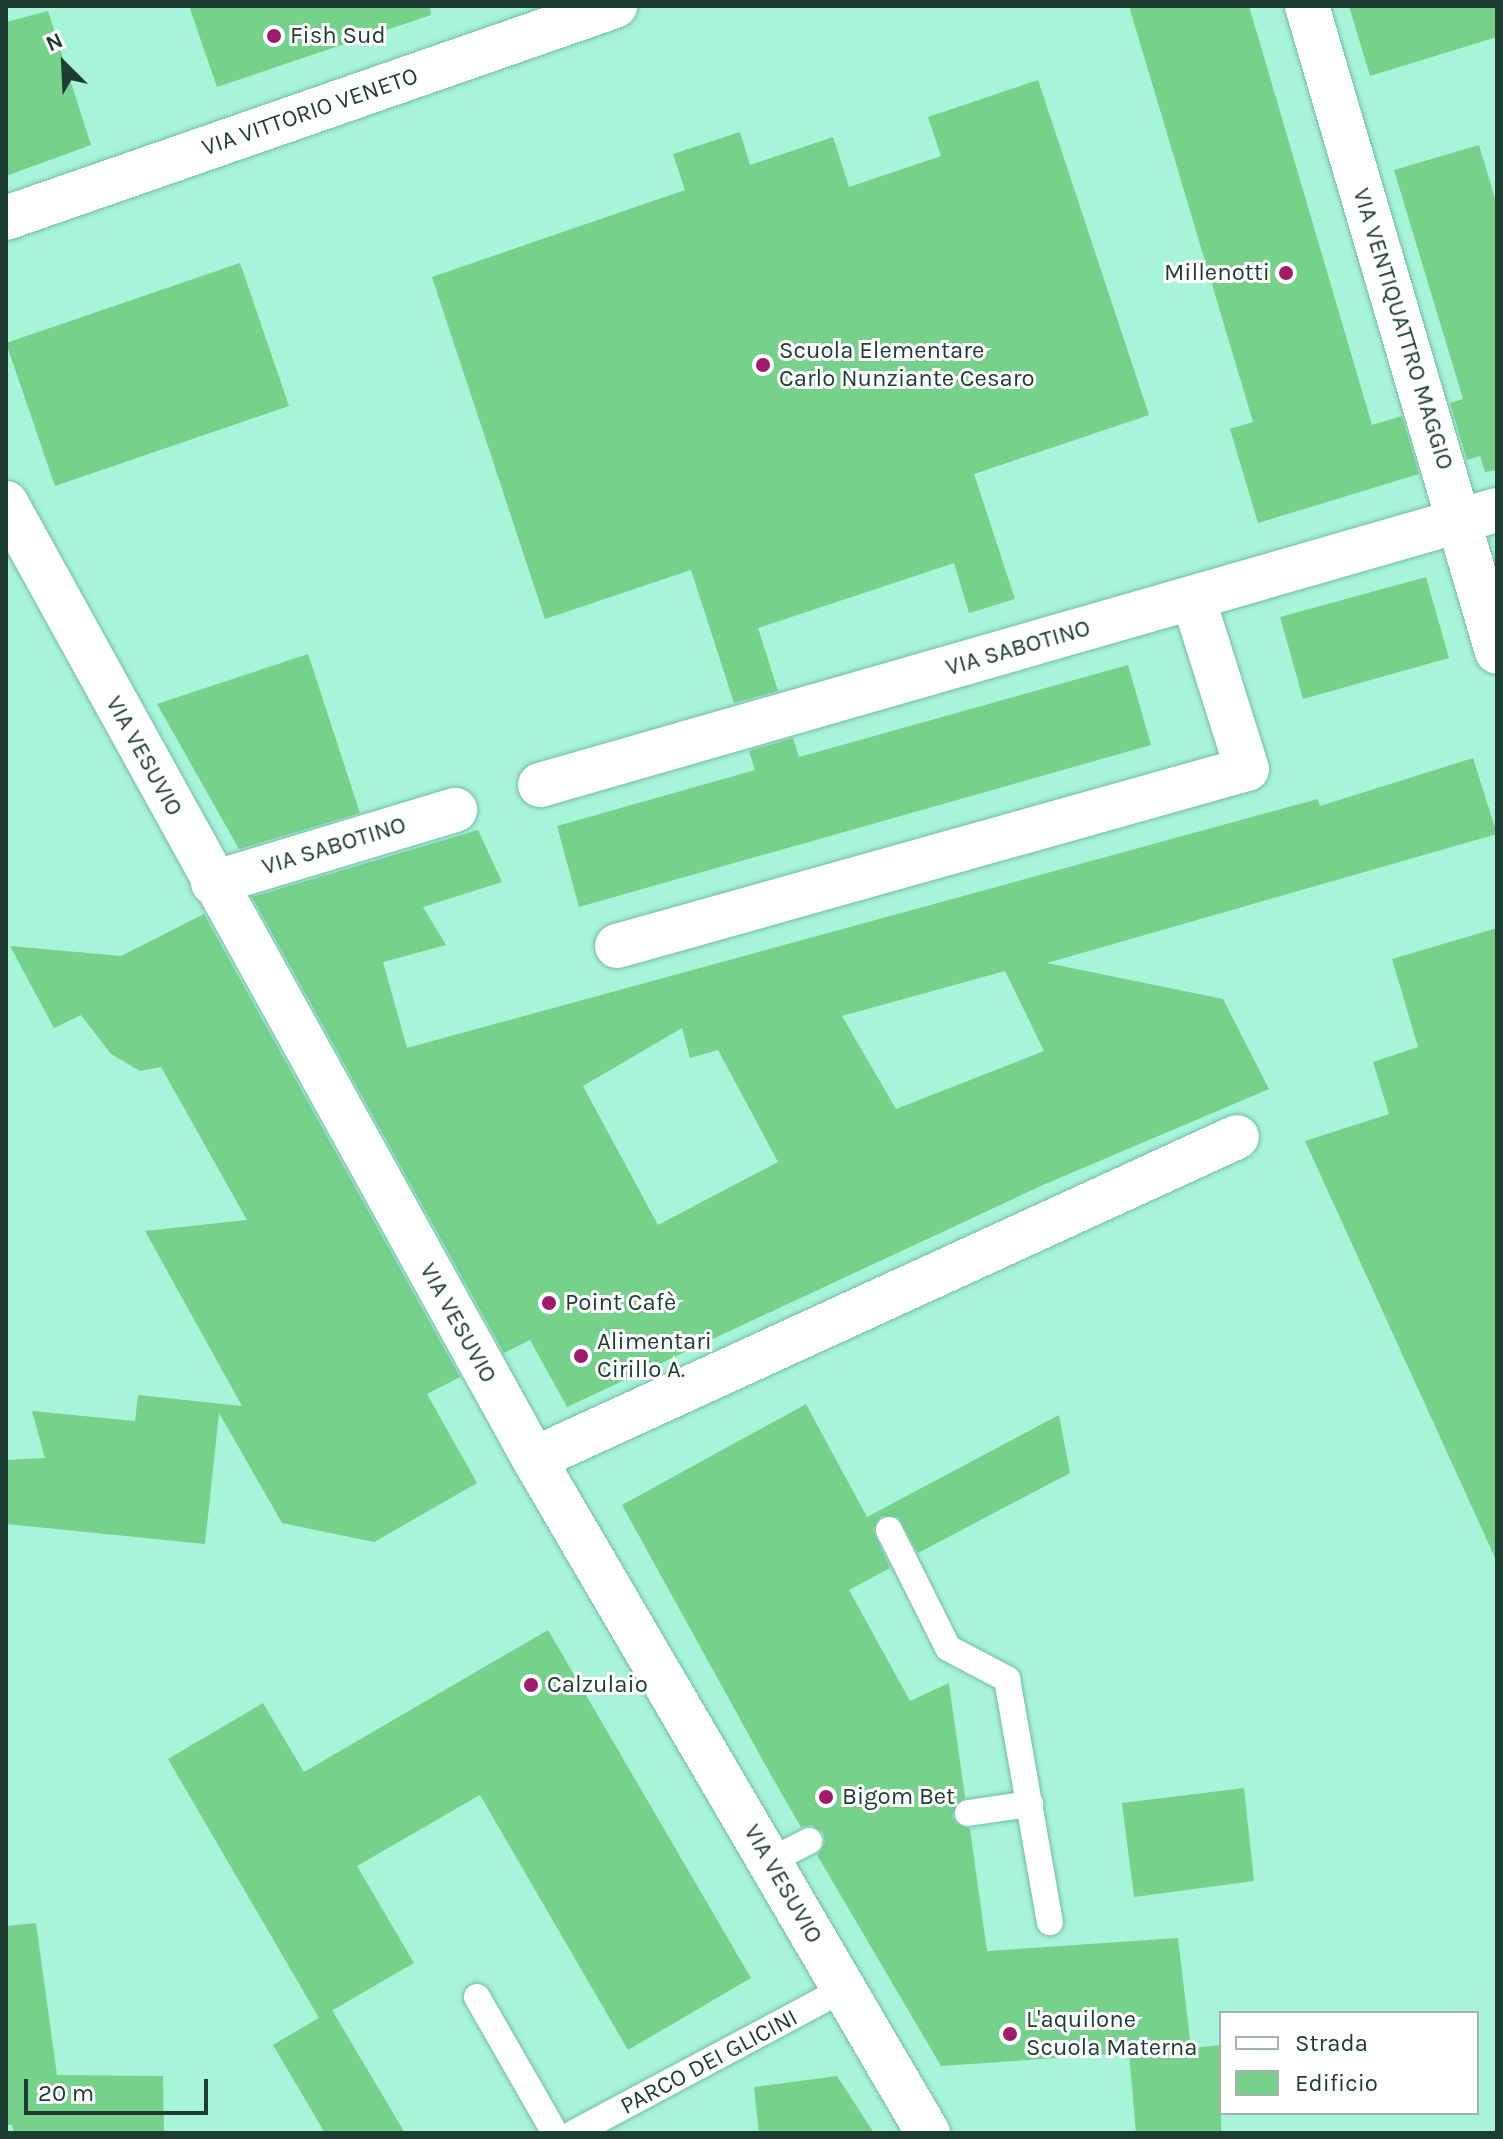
<!DOCTYPE html>
<meta charset="utf-8">
<style>
body{margin:0}
#map{position:relative;width:1503px;height:2139px;overflow:hidden;background:#a8f4d8;font-family:Karla,sans-serif}
div>[style]{position:absolute}
.building>*{inset:0;background:#76d18b}
.roads{filter:drop-shadow(0 0 2px #72bda3) drop-shadow(0 0 2px #72bda3)}
.lane>*{height:26px;margin:-13px;padding:0 13px;transform-origin:13px;border-radius:13px;background:#fff}
.street>*{height:44px;margin:-22px;padding:0 22px;transform-origin:22px;border-radius:22px;background:#fff}
.primary>*{height:44px;margin:-22px;padding:0 22px;transform-origin:22px;border-radius:22px;background:#fff}
.dots>*{width:22px;height:22px;translate:-50% -50%;box-sizing:border-box;border:4px solid #fff;border-radius:50%}
span{translate:-50% -50%;white-space:nowrap;text-align:center;line-height:1.15;-webkit-text-stroke:6px #fff;paint-order:stroke}
.poi-label{font-size:24px;color:#1d3d32}
.left{translate:0 -50%;text-align:left}
.right{translate:-100% -50%;text-align:right}
.street-label{font-size:24px;color:#1d3d32}
.frame{position:absolute;inset:0;border:8px solid #1d3d32;pointer-events:none}
.legend{position:absolute;left:1219px;top:2011px;width:260px;height:104px;box-sizing:border-box;background:#fff;border:2px solid #a5b1ad;margin:0;padding:10px 14px;list-style:none;font-size:24px;color:#1d3d32}
.legend li{display:flex;align-items:center;gap:16px;height:40px}
.legend b{width:40px;border:2px solid #a5b1ad}
.north{position:absolute;left:24px;top:24px;width:80px;height:80px;-webkit-text-stroke:6px #fff;paint-order:stroke;rotate:336deg;font-size:22px;font-weight:700;line-height:32px;text-align:center;color:#1d3d32}
.north::after{content:'';display:block;margin:auto;width:28px;height:36px;background:#1d3d32;clip-path:polygon(50% 0,100% 100%,50% 72%,0 100%)}
.scale{position:absolute;left:24px;top:2079px;width:184px;height:36px;box-sizing:border-box;border:4px solid #1d3d32;border-top:0;padding-left:10px;font-size:24px;line-height:28px;white-space:nowrap;color:#1d3d32;-webkit-text-stroke:6px #fff;paint-order:stroke}
</style>
<div id="map">
<div class="building">
<i style="clip-path:polygon(189px 6px,430px 6px,431px 15px,217px 87px)"></i>
<i style="clip-path:polygon(1129px 6px,1249px 6px,1372px 425px,1402px 416px,1419px 474px,1258px 523px,1230px 429px,1253px 422px)"></i>
<i style="clip-path:polygon(1349px 6px,1497px 6px,1497px 37px,1370px 76px)"></i>
<i style="clip-path:polygon(48px 11px,91px 145px,6px 176px,6px 22px)"></i>
<i style="clip-path:polygon(1038px 80px,1149px 415px,974px 474px,1015px 599px,969px 613px,954px 563px,758px 628px,778px 691px,734px 703px,691px 570px,545px 619px,432px 277px,685px 190px,673px 154px,740px 132px,750px 165px,833px 137px,849px 187px,941px 156px,928px 117px)"></i>
<i style="clip-path:polygon(1479px 145px,1497px 205px,1497px 470px,1485px 472px,1480px 456px,1467px 460px,1450px 403px,1463px 399px,1394px 170px)"></i>
<i style="clip-path:polygon(240px 263px,289px 406px,55px 486px,6px 343px)"></i>
<i style="clip-path:polygon(1426px 577px,1449px 658px,1303px 699px,1280px 617px)"></i>
<i style="clip-path:polygon(308px 654px,360px 813px,239px 849px,157px 704px)"></i>
<i style="clip-path:polygon(1128px 665px,1151px 745px,579px 907px,557px 826px,755px 770px,749px 751px,793px 738px,799px 757px)"></i>
<i style="clip-path:polygon(evenodd,1473px 758px,1497px 834px,1047px 963px,1223px 999px,1269px 1089px,1043px 1185px,567px 1407px,530px 1340px,504px 1353px,252px 897px,478px 830px,502px 882px,423px 907px,446px 945px,383px 962px,407px 1048px,1318px 799px,1320px 806px,1473px 758px,1005px 971px,1044px 1051px,896px 1109px,842px 1016px,1005px 971px,1473px 758px,682px 1028px,690px 1058px,718px 1050px,778px 1162px,658px 1225px,583px 1086px,682px 1028px)"></i>
<i style="clip-path:polygon(204px 914px,460px 1377px,427px 1394px,477px 1483px,374px 1542px,282px 1523px,219px 1413px,205px 1544px,6px 1524px,6px 1460px,45px 1458px,32px 1411px,135px 1421px,138px 1395px,242px 1406px,145px 1231px,247px 1220px,161px 1067px,140px 1071px,111px 1054px,81px 1015px,54px 1028px,10px 946px,121px 956px)"></i>
<i style="clip-path:polygon(1497px 928px,1497px 1562px,1305px 1141px,1389px 1114px,1373px 1062px,1418px 1047px,1392px 959px)"></i>
<i style="clip-path:polygon(806px 1404px,867px 1517px,1059px 1415px,1070px 1473px,918px 1553px,898px 1517px,881px 1516px,873px 1530px,890px 1568px,849px 1590px,910px 1701px,949px 1683px,965px 1797px,952px 1815px,956px 1823px,970px 1829px,987px 1951px,1178px 1938px,1191px 2048px,1221px 2045px,1221px 2133px,1136px 2133px,1129px 2053px,941px 2066px,817px 1855px,825px 1843px,823px 1833px,811px 1825px,801px 1827px,772px 1777px,622px 1505px)"></i>
<i style="clip-path:polygon(548px 1630px,751px 1978px,628px 2050px,480px 1795px,357px 1866px,414px 1963px,319px 2018px,168px 1759px,263px 1703px,304px 1772px)"></i>
<i style="clip-path:polygon(1244px 1788px,1254px 1881px,1134px 1897px,1122px 1803px)"></i>
<i style="clip-path:polygon(36px 1923px,57px 2075px,163px 2076px,164px 2133px,14px 2133px,12px 2125px,6px 2125px,6px 1926px)"></i>
<i style="clip-path:polygon(332px 2010px,405px 2133px,325px 2133px,273px 2045px)"></i>
<i style="clip-path:polygon(837px 2076px,874px 2133px,759px 2133px,754px 2087px)"></i>
</div>
<div class="roads">
<div class="lane">
<i style="left:889px;top:1530px;width:132px;rotate:63.4deg"></i>
<i style="left:948px;top:1648px;width:67px;rotate:27.7deg"></i>
<i style="left:1007px;top:1679px;width:247px;rotate:80deg"></i>
<i style="left:968px;top:1813px;width:63px;rotate:-8.3deg"></i>
<i style="left:770px;top:1861px;width:44px;rotate:-27.1deg"></i>
<i style="left:477px;top:1997px;width:157px;rotate:60.2deg"></i>
<i style="left:574px;top:2133px;width:306px;rotate:-28.1deg"></i>
</div>
<div class="street">
<i style="left:1307px;top:6px;width:673px;rotate:73.61deg"></i>
<i style="left:6px;top:503px;width:1092px;rotate:61.09deg"></i>
<i style="left:534px;top:1459px;width:781px;rotate:59.69deg"></i>
<i style="left:540px;top:785px;width:996px;rotate:-16.03deg"></i>
<i style="left:213px;top:883px;width:253px;rotate:-16.8deg"></i>
<i style="left:617px;top:946px;width:654px;rotate:-15.69deg"></i>
<i style="left:1247px;top:769px;width:179px;rotate:-107.5deg"></i>
<i style="left:534px;top:1459px;width:773px;rotate:-24.61deg"></i>
</div>
<div class="primary">
<i style="left:6px;top:218px;width:645px;rotate:-19.19deg"></i>
</div>
</div>
<div class="dots">
<i style="left:274px;top:36px;background:#a01c6b"></i>
<i style="left:1286px;top:273px;background:#a01c6b"></i>
<i style="left:763px;top:365px;background:#a01c6b"></i>
<i style="left:549px;top:1303px;background:#a01c6b"></i>
<i style="left:581px;top:1356px;background:#a01c6b"></i>
<i style="left:531px;top:1685px;background:#a01c6b"></i>
<i style="left:826px;top:1797px;background:#a01c6b"></i>
<i style="left:1010px;top:2034px;background:#a01c6b"></i>
</div>
<div class="poi-label">
<span class="left" style="left:290px;top:36px">Fish Sud</span>
<span class="right" style="left:1270px;top:273px">Millenotti</span>
<span class="left" style="left:779px;top:365px">Scuola Elementare<br>Carlo Nunziante Cesaro</span>
<span class="left" style="left:565px;top:1303px">Point Cafè</span>
<span class="left" style="left:597px;top:1356px">Alimentari<br>Cirillo A.</span>
<span class="left" style="left:547px;top:1685px">Calzulaio</span>
<span class="left" style="left:842px;top:1797px">Bigom Bet</span>
<span class="left" style="left:1026px;top:2034px">L'aquilone<br>Scuola Materna</span>
</div>
<div class="street-label">
<span style="left:310px;top:112px;rotate:-19deg">VIA VITTORIO VENETO</span>
<span style="left:1403px;top:329px;rotate:73deg">VIA VENTIQUATTRO MAGGIO</span>
<span style="left:1018px;top:648px;rotate:-16deg">VIA SABOTINO</span>
<span style="left:144px;top:756px;rotate:61deg">VIA VESUVIO</span>
<span style="left:334px;top:846px;rotate:-17deg">VIA SABOTINO</span>
<span style="left:458px;top:1323px;rotate:61deg">VIA VESUVIO</span>
<span style="left:783px;top:1884px;rotate:60deg">VIA VESUVIO</span>
<span style="left:709px;top:2062px;rotate:-28deg">PARCO DEI GLICINI</span>
</div>
<div class="frame"></div>
<ul class="legend">
<li><b style="height:10px;background:#fff"></b>Strada</li>
<li><b style="height:22px;background:#76d18b"></b>Edificio</li>
</ul>
<div class="north">N</div>
<div class="scale">20 m</div>
</div>
